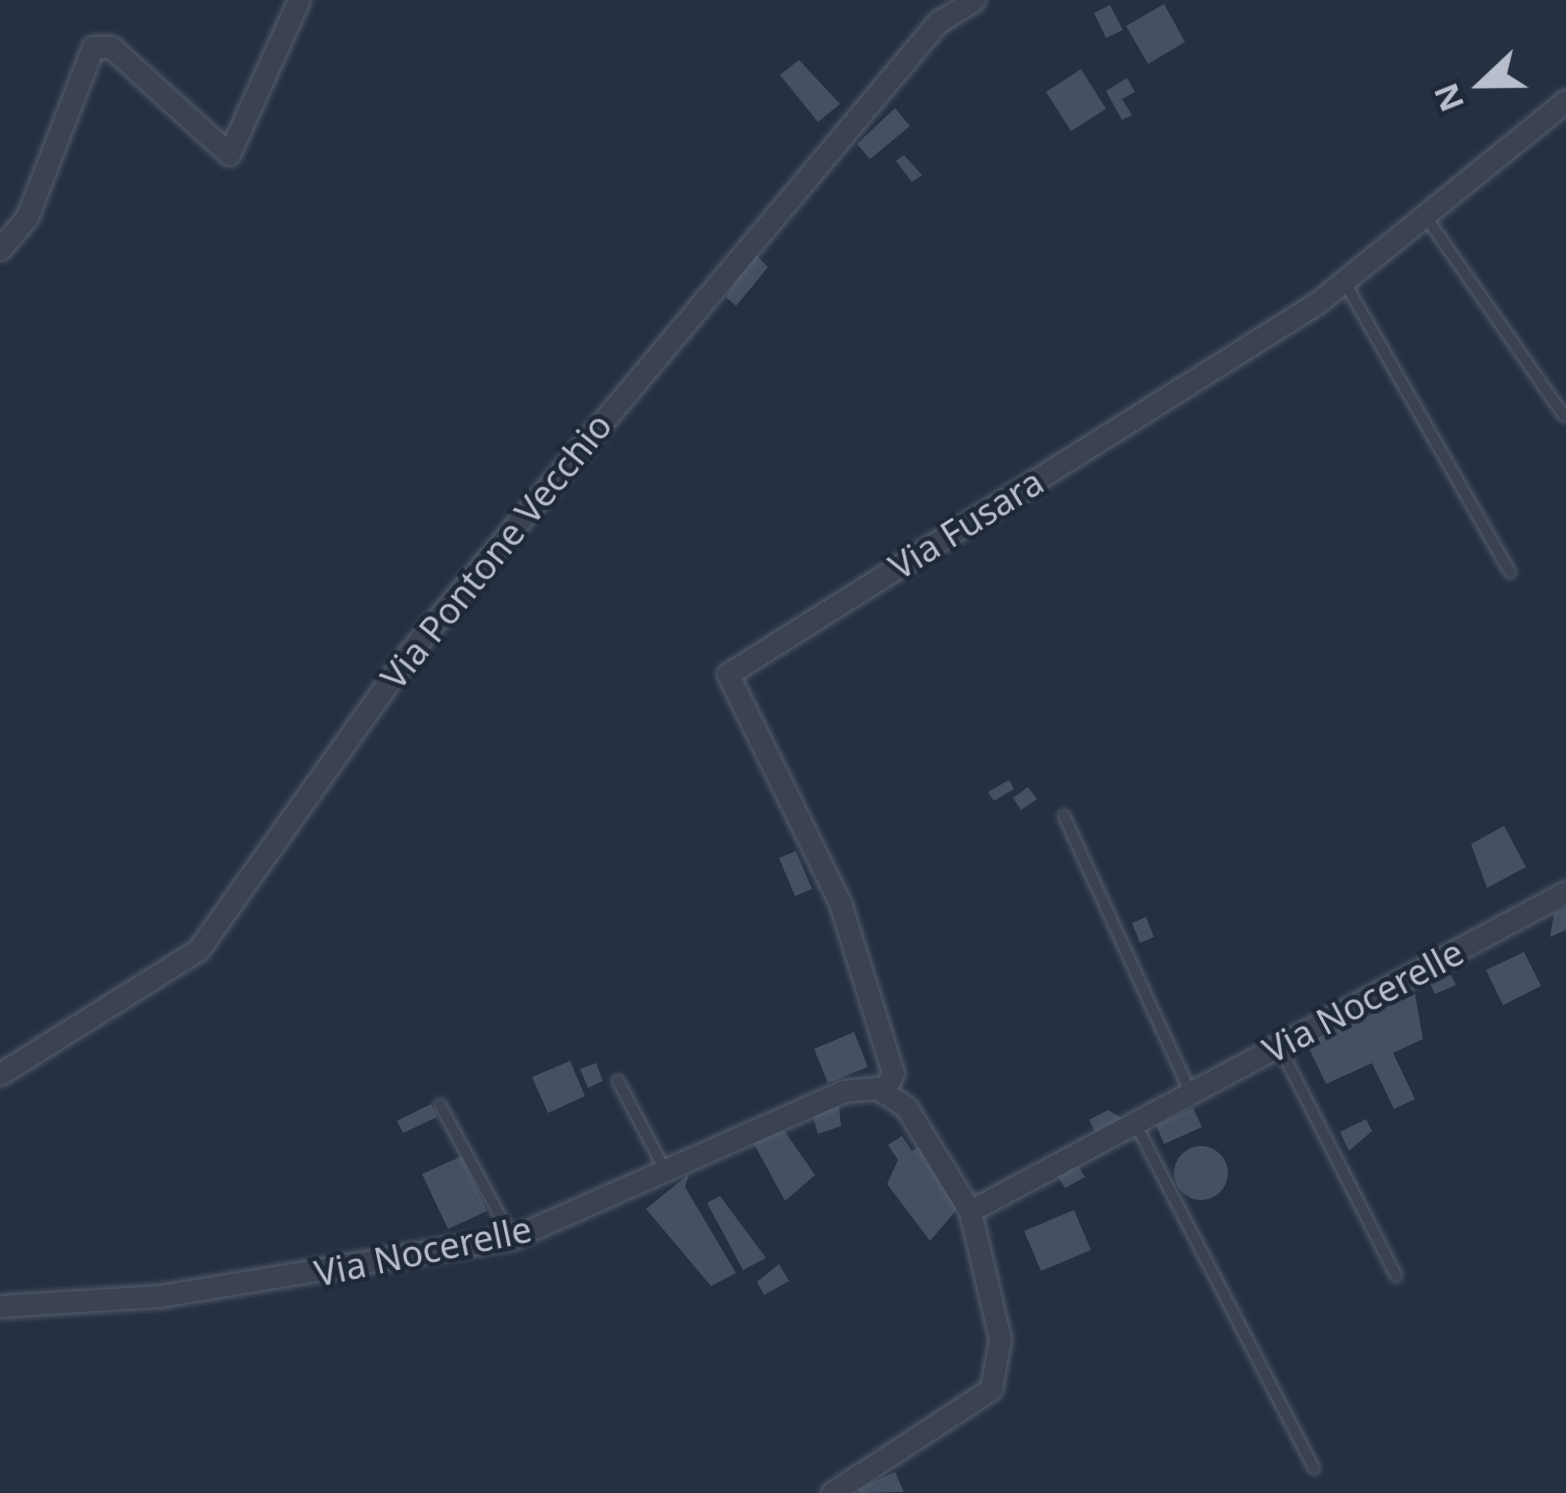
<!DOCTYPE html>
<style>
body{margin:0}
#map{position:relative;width:1566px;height:1493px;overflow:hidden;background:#263043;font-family:"Noto Sans",sans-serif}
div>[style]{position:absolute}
.building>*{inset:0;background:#455065}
.round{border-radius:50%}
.roads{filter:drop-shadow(0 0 3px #565e6d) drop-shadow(0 0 3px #565e6d)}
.service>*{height:10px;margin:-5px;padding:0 5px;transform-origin:5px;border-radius:5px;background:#3b4353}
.minor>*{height:21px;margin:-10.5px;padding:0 10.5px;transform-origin:10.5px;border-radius:10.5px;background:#3b4353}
span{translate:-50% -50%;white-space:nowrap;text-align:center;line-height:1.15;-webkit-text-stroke:9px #1f2838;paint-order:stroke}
.street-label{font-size:36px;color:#b8becc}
.north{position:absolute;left:1422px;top:24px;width:120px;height:120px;-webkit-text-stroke:9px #1f2838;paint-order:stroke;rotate:248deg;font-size:33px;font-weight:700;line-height:48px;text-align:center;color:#b8becc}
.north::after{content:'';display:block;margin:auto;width:42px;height:54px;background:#b8becc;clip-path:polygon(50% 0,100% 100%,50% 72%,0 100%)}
</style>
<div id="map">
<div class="building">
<i style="clip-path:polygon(1164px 4px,1185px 42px,1148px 64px,1126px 26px)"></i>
<i style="clip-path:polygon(1110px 5px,1123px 30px,1106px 38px,1094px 13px)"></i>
<i style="clip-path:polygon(799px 60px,840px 104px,818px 122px,780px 75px)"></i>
<i style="clip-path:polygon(1081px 69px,1106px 109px,1071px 131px,1046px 92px)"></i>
<i style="clip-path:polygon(1127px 78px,1135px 92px,1122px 99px,1132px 115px,1122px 120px,1106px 91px)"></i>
<i style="clip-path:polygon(895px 108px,910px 126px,870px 159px,857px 144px)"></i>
<i style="clip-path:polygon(904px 155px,922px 175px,912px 182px,896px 161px)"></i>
<i style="clip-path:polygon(754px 253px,768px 267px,736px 306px,726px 297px)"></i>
<i style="clip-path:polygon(1009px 780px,1014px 789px,994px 801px,988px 792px)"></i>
<i style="clip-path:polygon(1028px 787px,1037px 799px,1021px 810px,1013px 798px)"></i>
<i style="clip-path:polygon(1504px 826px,1526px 867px,1487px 888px,1471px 844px)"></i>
<i style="clip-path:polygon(796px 851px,812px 889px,795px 896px,779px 858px)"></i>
<i style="clip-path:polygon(1566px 908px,1566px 930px,1550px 937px,1554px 913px)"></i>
<i style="clip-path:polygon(1146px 917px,1154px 937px,1140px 943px,1132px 923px)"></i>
<i style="clip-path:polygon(1524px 952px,1541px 986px,1503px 1005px,1486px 970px)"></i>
<i style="clip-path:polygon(1449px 971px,1456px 985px,1435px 994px,1429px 981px)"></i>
<i style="clip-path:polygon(1415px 994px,1423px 1039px,1393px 1053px,1415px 1099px,1394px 1109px,1372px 1063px,1326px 1084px,1307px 1044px)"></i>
<i style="clip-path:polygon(854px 1032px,868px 1067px,828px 1083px,814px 1049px)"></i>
<i style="clip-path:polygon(570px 1061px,585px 1096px,548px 1113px,532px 1077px)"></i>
<i style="clip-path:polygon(596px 1063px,603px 1081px,588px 1088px,580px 1069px)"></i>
<i style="clip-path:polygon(431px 1104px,437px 1117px,403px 1133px,397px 1121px)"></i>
<i style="clip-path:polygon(839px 1106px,841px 1126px,818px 1134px,812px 1115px)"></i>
<i style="clip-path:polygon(1193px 1108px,1202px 1127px,1164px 1144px,1156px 1125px)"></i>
<i style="clip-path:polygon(1108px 1110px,1122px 1118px,1095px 1132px,1089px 1120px)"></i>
<i style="clip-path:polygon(1366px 1119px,1372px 1131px,1349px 1151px,1340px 1132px)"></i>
<i style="clip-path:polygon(781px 1126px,815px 1175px,785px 1201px,753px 1142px)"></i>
<i style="clip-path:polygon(902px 1136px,912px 1151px,926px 1142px,959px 1207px,930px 1241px,887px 1184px,898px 1160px,888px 1145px)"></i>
<i class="round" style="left:1174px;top:1146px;width:54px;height:54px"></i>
<i style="clip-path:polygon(462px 1156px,487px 1211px,448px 1229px,422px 1174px)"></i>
<i style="clip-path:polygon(1077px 1164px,1085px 1177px,1065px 1188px,1057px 1175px)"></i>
<i style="clip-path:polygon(689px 1174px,685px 1187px,736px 1273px,711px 1286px,646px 1209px)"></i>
<i style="clip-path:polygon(720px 1196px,766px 1258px,743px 1270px,707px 1203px)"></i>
<i style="clip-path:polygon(1074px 1210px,1091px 1250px,1041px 1271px,1024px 1231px)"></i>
<i style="clip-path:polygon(779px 1264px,789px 1281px,764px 1295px,757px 1282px)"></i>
<i style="clip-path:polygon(895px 1472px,904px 1492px,860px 1493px,858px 1489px)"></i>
</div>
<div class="roads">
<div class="service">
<i style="left:1428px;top:220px;width:239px;rotate:55.2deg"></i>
<i style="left:1345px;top:283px;width:333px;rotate:60.3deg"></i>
<i style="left:1064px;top:816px;width:305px;rotate:65.4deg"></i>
<i style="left:1279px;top:1046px;width:258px;rotate:63deg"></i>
<i style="left:618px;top:1081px;width:101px;rotate:62.2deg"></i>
<i style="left:440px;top:1105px;width:151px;rotate:61.6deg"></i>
<i style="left:1135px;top:1123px;width:389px;rotate:62.6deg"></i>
</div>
<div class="minor">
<i style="left:0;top:249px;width:42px;rotate:-49.8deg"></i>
<i style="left:27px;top:217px;width:182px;rotate:-68.8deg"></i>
<i style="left:93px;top:47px;width:18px"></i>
<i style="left:111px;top:47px;width:159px;rotate:42.2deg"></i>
<i style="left:229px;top:154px;width:169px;rotate:-65.6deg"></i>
<i style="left:0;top:1074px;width:234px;rotate:-32.1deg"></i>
<i style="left:198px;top:950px;width:363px;rotate:-54.6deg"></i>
<i style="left:408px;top:654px;width:825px;rotate:-50.02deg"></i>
<i style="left:938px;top:22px;width:42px;rotate:-31.4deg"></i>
<i style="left:883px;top:1092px;width:21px;rotate:-62deg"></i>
<i style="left:893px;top:1073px;width:178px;rotate:-107.3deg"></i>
<i style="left:840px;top:903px;width:255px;rotate:-116.1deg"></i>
<i style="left:728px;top:674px;width:696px;rotate:-32.21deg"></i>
<i style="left:1317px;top:303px;width:321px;rotate:-39.1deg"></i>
<i style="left:0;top:1306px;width:160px;rotate:-3.6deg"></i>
<i style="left:160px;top:1296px;width:357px;rotate:-9.4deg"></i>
<i style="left:512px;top:1238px;width:362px;rotate:-23.9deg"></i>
<i style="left:843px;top:1091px;width:34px;rotate:-5deg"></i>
<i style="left:877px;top:1088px;width:35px;rotate:33deg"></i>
<i style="left:906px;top:1107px;width:122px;rotate:58.4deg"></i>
<i style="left:832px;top:1493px;width:190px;rotate:-33.2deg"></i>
<i style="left:991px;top:1389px;width:51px;rotate:-79.8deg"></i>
<i style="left:1000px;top:1339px;width:131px;rotate:-103.2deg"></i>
<i style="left:970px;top:1211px;width:676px;rotate:-28.16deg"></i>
</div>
</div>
<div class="street-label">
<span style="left:966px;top:524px;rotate:-32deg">Via Fusara</span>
<span style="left:496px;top:551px;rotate:-51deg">Via Pontone Vecchio</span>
<span style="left:1363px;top:1001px;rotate:-28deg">Via Nocerelle</span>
<span style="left:423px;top:1251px;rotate:-12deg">Via Nocerelle</span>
</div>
<div class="north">N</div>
</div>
